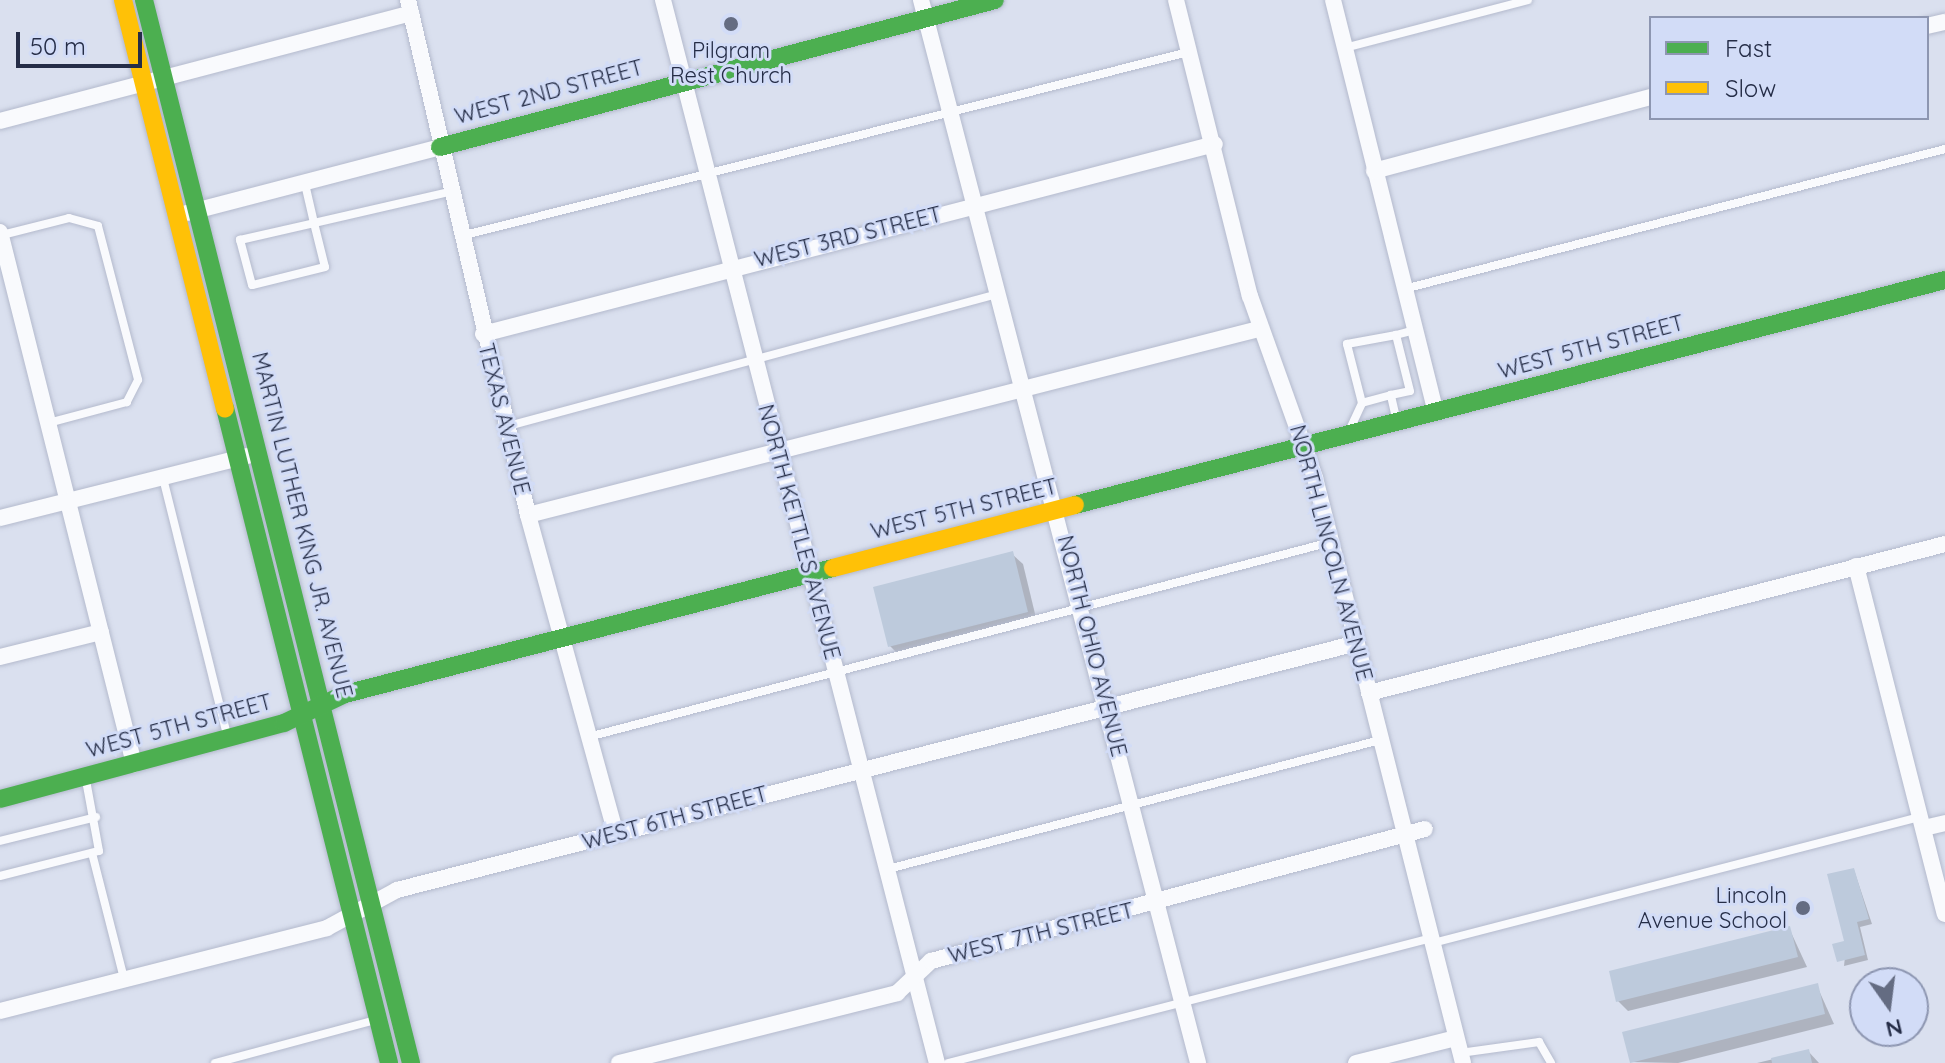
<!DOCTYPE html>
<style>
body{margin:0}
#map{position:relative;width:1945px;height:1063px;overflow:hidden;background:#dae0ef;font-family:Quicksand,sans-serif}
div>[style]{position:absolute}
.shadow>*{inset:0;background:#0003}
.building>*{inset:0;background:#bdcadc}
.roads{filter:drop-shadow(0 0 2px #b4bacd) drop-shadow(0 0 2px #b4bacd)}
.lane>*{height:8px;margin:-4px;padding:0 4px;transform-origin:4px;border-radius:4px;background:#f9fafd}
.street>*{height:16px;margin:-8px;padding:0 8px;transform-origin:8px;border-radius:8px;background:#f9fafd}
.fast>*{height:18px;margin:-9px;padding:0 9px;transform-origin:9px;border-radius:9px;background:#4caf50}
.slow>*{height:18px;margin:-9px;padding:0 9px;transform-origin:9px;border-radius:9px;background:#ffc107}
.dots>*{width:22px;height:22px;translate:-50% -50%;box-sizing:border-box;border:4px solid #d2dcf7;border-radius:50%}
span{translate:-50% -50%;white-space:nowrap;text-align:center;line-height:1.15;-webkit-text-stroke:6px #d2dcf7;paint-order:stroke}
.poi-label{font-size:22px;color:#252d47}
.right{translate:-100% -50%;text-align:right}
.street-label{font-size:22px;color:#252d47}
.legend{position:absolute;left:1649px;top:16px;width:280px;height:104px;box-sizing:border-box;background:#d2dcf7;border:2px solid #8d96b1;margin:0;padding:10px 14px;list-style:none;font-size:24px;color:#252d47}
.legend li{display:flex;align-items:center;gap:16px;height:40px}
.legend b{width:40px;border:2px solid #8d96b1}
.north{position:absolute;left:1849px;top:967px;width:80px;height:80px;box-sizing:border-box;background:#d2dcf7;border:2px solid #8d96b1;border-radius:50%;rotate:166deg;font-size:22px;font-weight:700;line-height:32px;text-align:center;color:#252d47}
.north::after{content:'';display:block;margin:auto;width:28px;height:36px;background:#646c82;clip-path:polygon(50% 0,100% 100%,50% 72%,0 100%)}
.scale{position:absolute;left:16px;top:32px;width:126px;height:36px;box-sizing:border-box;border:4px solid #252d47;border-top:0;padding-left:10px;font-size:24px;line-height:28px;white-space:nowrap;color:#252d47;-webkit-text-stroke:6px #d2dcf7;paint-order:stroke}
</style>
<div id="map">
<div class="shadow">
<i style="clip-path:polygon(1012px 554px,1023px 564px,1037px 622px,900px 656px,890px 646px)"></i>
<i style="clip-path:polygon(1854px 870px,1872px 924px,1860px 927px,1868px 960px,1844px 966px)"></i>
<i style="clip-path:polygon(1789px 928px,1807px 967px,1628px 1011px,1618px 1001px)"></i>
<i style="clip-path:polygon(1817px 986px,1834px 1024px,1678px 1063px,1632px 1062px)"></i>
<i style="clip-path:polygon(1808px 1051px,1819px 1063px,1757px 1063px)"></i>
</div>
<div class="building">
<i style="clip-path:polygon(1013px 551px,1028px 612px,888px 647px,873px 587px)"></i>
<i style="clip-path:polygon(1854px 868px,1869px 919px,1857px 922px,1865px 955px,1837px 962px,1832px 944px,1844px 941px,1827px 874px)"></i>
<i style="clip-path:polygon(1790px 926px,1798px 957px,1616px 1002px,1609px 971px)"></i>
<i style="clip-path:polygon(1818px 983px,1825px 1014px,1630px 1063px,1622px 1032px)"></i>
<i style="clip-path:polygon(1809px 1049px,1812px 1063px,1772px 1063px,1771px 1058px)"></i>
</div>
<div class="roads">
<div class="lane">
<i style="left:1344px;top:48px;width:190px;rotate:-14.6deg"></i>
<i style="left:305px;top:184px;width:40px;rotate:77deg"></i>
<i style="left:314px;top:223px;width:45px;rotate:76deg"></i>
<i style="left:325px;top:267px;width:75px;rotate:166.1deg"></i>
<i style="left:252px;top:285px;width:47px;rotate:-104.9deg"></i>
<i style="left:240px;top:240px;width:76px;rotate:-12.9deg"></i>
<i style="left:314px;top:223px;width:139px;rotate:-12.9deg"></i>
<i style="left:2px;top:235px;width:69px;rotate:-14.2deg"></i>
<i style="left:69px;top:218px;width:30px;rotate:15deg"></i>
<i style="left:98px;top:226px;width:159px;rotate:75.4deg"></i>
<i style="left:138px;top:380px;width:25px;rotate:117deg"></i>
<i style="left:127px;top:402px;width:82px;rotate:165.1deg"></i>
<i style="left:461px;top:236px;width:750px;rotate:-14.2deg"></i>
<i style="left:1404px;top:289px;width:559px;rotate:-14.51deg"></i>
<i style="left:1391px;top:395px;width:30px;rotate:165deg"></i>
<i style="left:1362px;top:403px;width:61px;rotate:-104.3deg"></i>
<i style="left:1347px;top:344px;width:50px;rotate:-10.4deg"></i>
<i style="left:1397px;top:422px;width:28px;rotate:-103deg"></i>
<i style="left:1391px;top:395px;width:19px;rotate:-12deg"></i>
<i style="left:1410px;top:391px;width:58px;rotate:-104deg"></i>
<i style="left:1396px;top:335px;width:20px;rotate:-15deg"></i>
<i style="left:508px;top:426px;width:503px;rotate:-15.09deg"></i>
<i style="left:1350px;top:429px;width:29px;rotate:-65deg"></i>
<i style="left:163px;top:478px;width:268px;rotate:76deg"></i>
<i style="left:592px;top:736px;width:764px;rotate:-14.71deg"></i>
<i style="left:0;top:841px;width:99px;rotate:-14deg"></i>
<i style="left:92px;top:853px;width:130px;rotate:75.7deg"></i>
<i style="left:888px;top:869px;width:509px;rotate:-14.69deg"></i>
<i style="left:0;top:876px;width:102px;rotate:-14.2deg"></i>
<i style="left:99px;top:851px;width:72px;rotate:-100.4deg"></i>
<i style="left:1433px;top:943px;width:503px;rotate:-14.51deg"></i>
<i style="left:1460px;top:1053px;width:80px;rotate:-7.9deg"></i>
<i style="left:1539px;top:1042px;width:24px;rotate:60deg"></i>
<i style="left:215px;top:1063px;width:166px;rotate:-15deg"></i>
<i style="left:948px;top:1063px;width:499px;rotate:-14.5deg"></i>
</div>
<div class="street">
<i style="left:408px;top:0;width:529px;rotate:76.88deg"></i>
<i style="left:528px;top:515px;width:331px;rotate:74.6deg"></i>
<i style="left:663px;top:0;width:1098px;rotate:75.55deg"></i>
<i style="left:921px;top:0;width:1098px;rotate:75.39deg"></i>
<i style="left:1176px;top:0;width:305px;rotate:76deg"></i>
<i style="left:1250px;top:296px;width:193px;rotate:70.3deg"></i>
<i style="left:1315px;top:478px;width:603px;rotate:75.8deg"></i>
<i style="left:1333px;top:0;width:425px;rotate:76deg"></i>
<i style="left:1927px;top:26px;width:18px;rotate:-13deg"></i>
<i style="left:0;top:121px;width:425px;rotate:-14.7deg"></i>
<i style="left:1374px;top:171px;width:287px;rotate:-15deg"></i>
<i style="left:187px;top:213px;width:261px;rotate:-14.6deg"></i>
<i style="left:0;top:232px;width:549px;rotate:75.86deg"></i>
<i style="left:483px;top:334px;width:756px;rotate:-14.55deg"></i>
<i style="left:528px;top:515px;width:754px;rotate:-14.28deg"></i>
<i style="left:0;top:518px;width:255px;rotate:-14.1deg"></i>
<i style="left:1856px;top:566px;width:359px;rotate:75.7deg"></i>
<i style="left:0;top:657px;width:104px;rotate:-13.9deg"></i>
<i style="left:1369px;top:693px;width:595px;rotate:-14.5deg"></i>
<i style="left:1924px;top:828px;width:22px;rotate:-13deg"></i>
<i style="left:0;top:1011px;width:337px;rotate:-14.2deg"></i>
<i style="left:327px;top:928px;width:80px;rotate:-28.5deg"></i>
<i style="left:397px;top:890px;width:991px;rotate:-14.43deg"></i>
<i style="left:619px;top:1063px;width:287px;rotate:-14.1deg"></i>
<i style="left:897px;top:993px;width:47px;rotate:-43.3deg"></i>
<i style="left:931px;top:961px;width:511px;rotate:-14.96deg"></i>
<i style="left:1356px;top:1063px;width:103px;rotate:-14deg"></i>
</div>
<div class="fast">
<i style="left:144px;top:0;width:1096px;rotate:75.9deg"></i>
<i style="left:440px;top:147px;width:574px;rotate:-14.83deg"></i>
<i style="left:225px;top:408px;width:675px;rotate:75.94deg"></i>
<i style="left:1075px;top:505px;width:899px;rotate:-14.5deg"></i>
<i style="left:0;top:799px;width:294px;rotate:-15deg"></i>
<i style="left:284px;top:723px;width:68px;rotate:-25.4deg"></i>
<i style="left:345px;top:694px;width:504px;rotate:-14.48deg"></i>
</div>
<div class="slow">
<i style="left:123px;top:0;width:421px;rotate:76deg"></i>
<i style="left:833px;top:568px;width:250px;rotate:-14.6deg"></i>
</div>
</div>
<div class="dots">
<i style="left:731px;top:24px;background:#646c82"></i>
<i style="left:1803px;top:908px;background:#646c82"></i>
</div>
<div class="poi-label">
<span style="left:731px;top:63px">Pilgram<br>Rest Church</span>
<span class="right" style="left:1787px;top:908px">Lincoln<br>Avenue School</span>
</div>
<div class="street-label">
<span style="left:549px;top:92px;rotate:-15deg">WEST 2ND STREET</span>
<span style="left:848px;top:237px;rotate:-14deg">WEST 3RD STREET</span>
<span style="left:1591px;top:347px;rotate:-15deg">WEST 5TH STREET</span>
<span style="left:504px;top:419px;rotate:76deg">TEXAS AVENUE</span>
<span style="left:964px;top:509px;rotate:-14deg">WEST 5TH STREET</span>
<span style="left:302px;top:525px;rotate:76deg">MARTIN LUTHER KING JR. AVENUE</span>
<span style="left:799px;top:532px;rotate:75deg">NORTH KETTLES AVENUE</span>
<span style="left:1331px;top:553px;rotate:75deg">NORTH LINCOLN AVENUE</span>
<span style="left:1092px;top:646px;rotate:76deg">NORTH OHIO AVENUE</span>
<span style="left:179px;top:726px;rotate:-15deg">WEST 5TH STREET</span>
<span style="left:675px;top:818px;rotate:-15deg">WEST 6TH STREET</span>
<span style="left:1041px;top:933px;rotate:-14deg">WEST 7TH STREET</span>
</div>
<ul class="legend">
<li><b style="height:10px;background:#4caf50"></b>Fast</li>
<li><b style="height:10px;background:#ffc107"></b>Slow</li>
</ul>
<div class="north">N</div>
<div class="scale">50 m</div>
</div>
